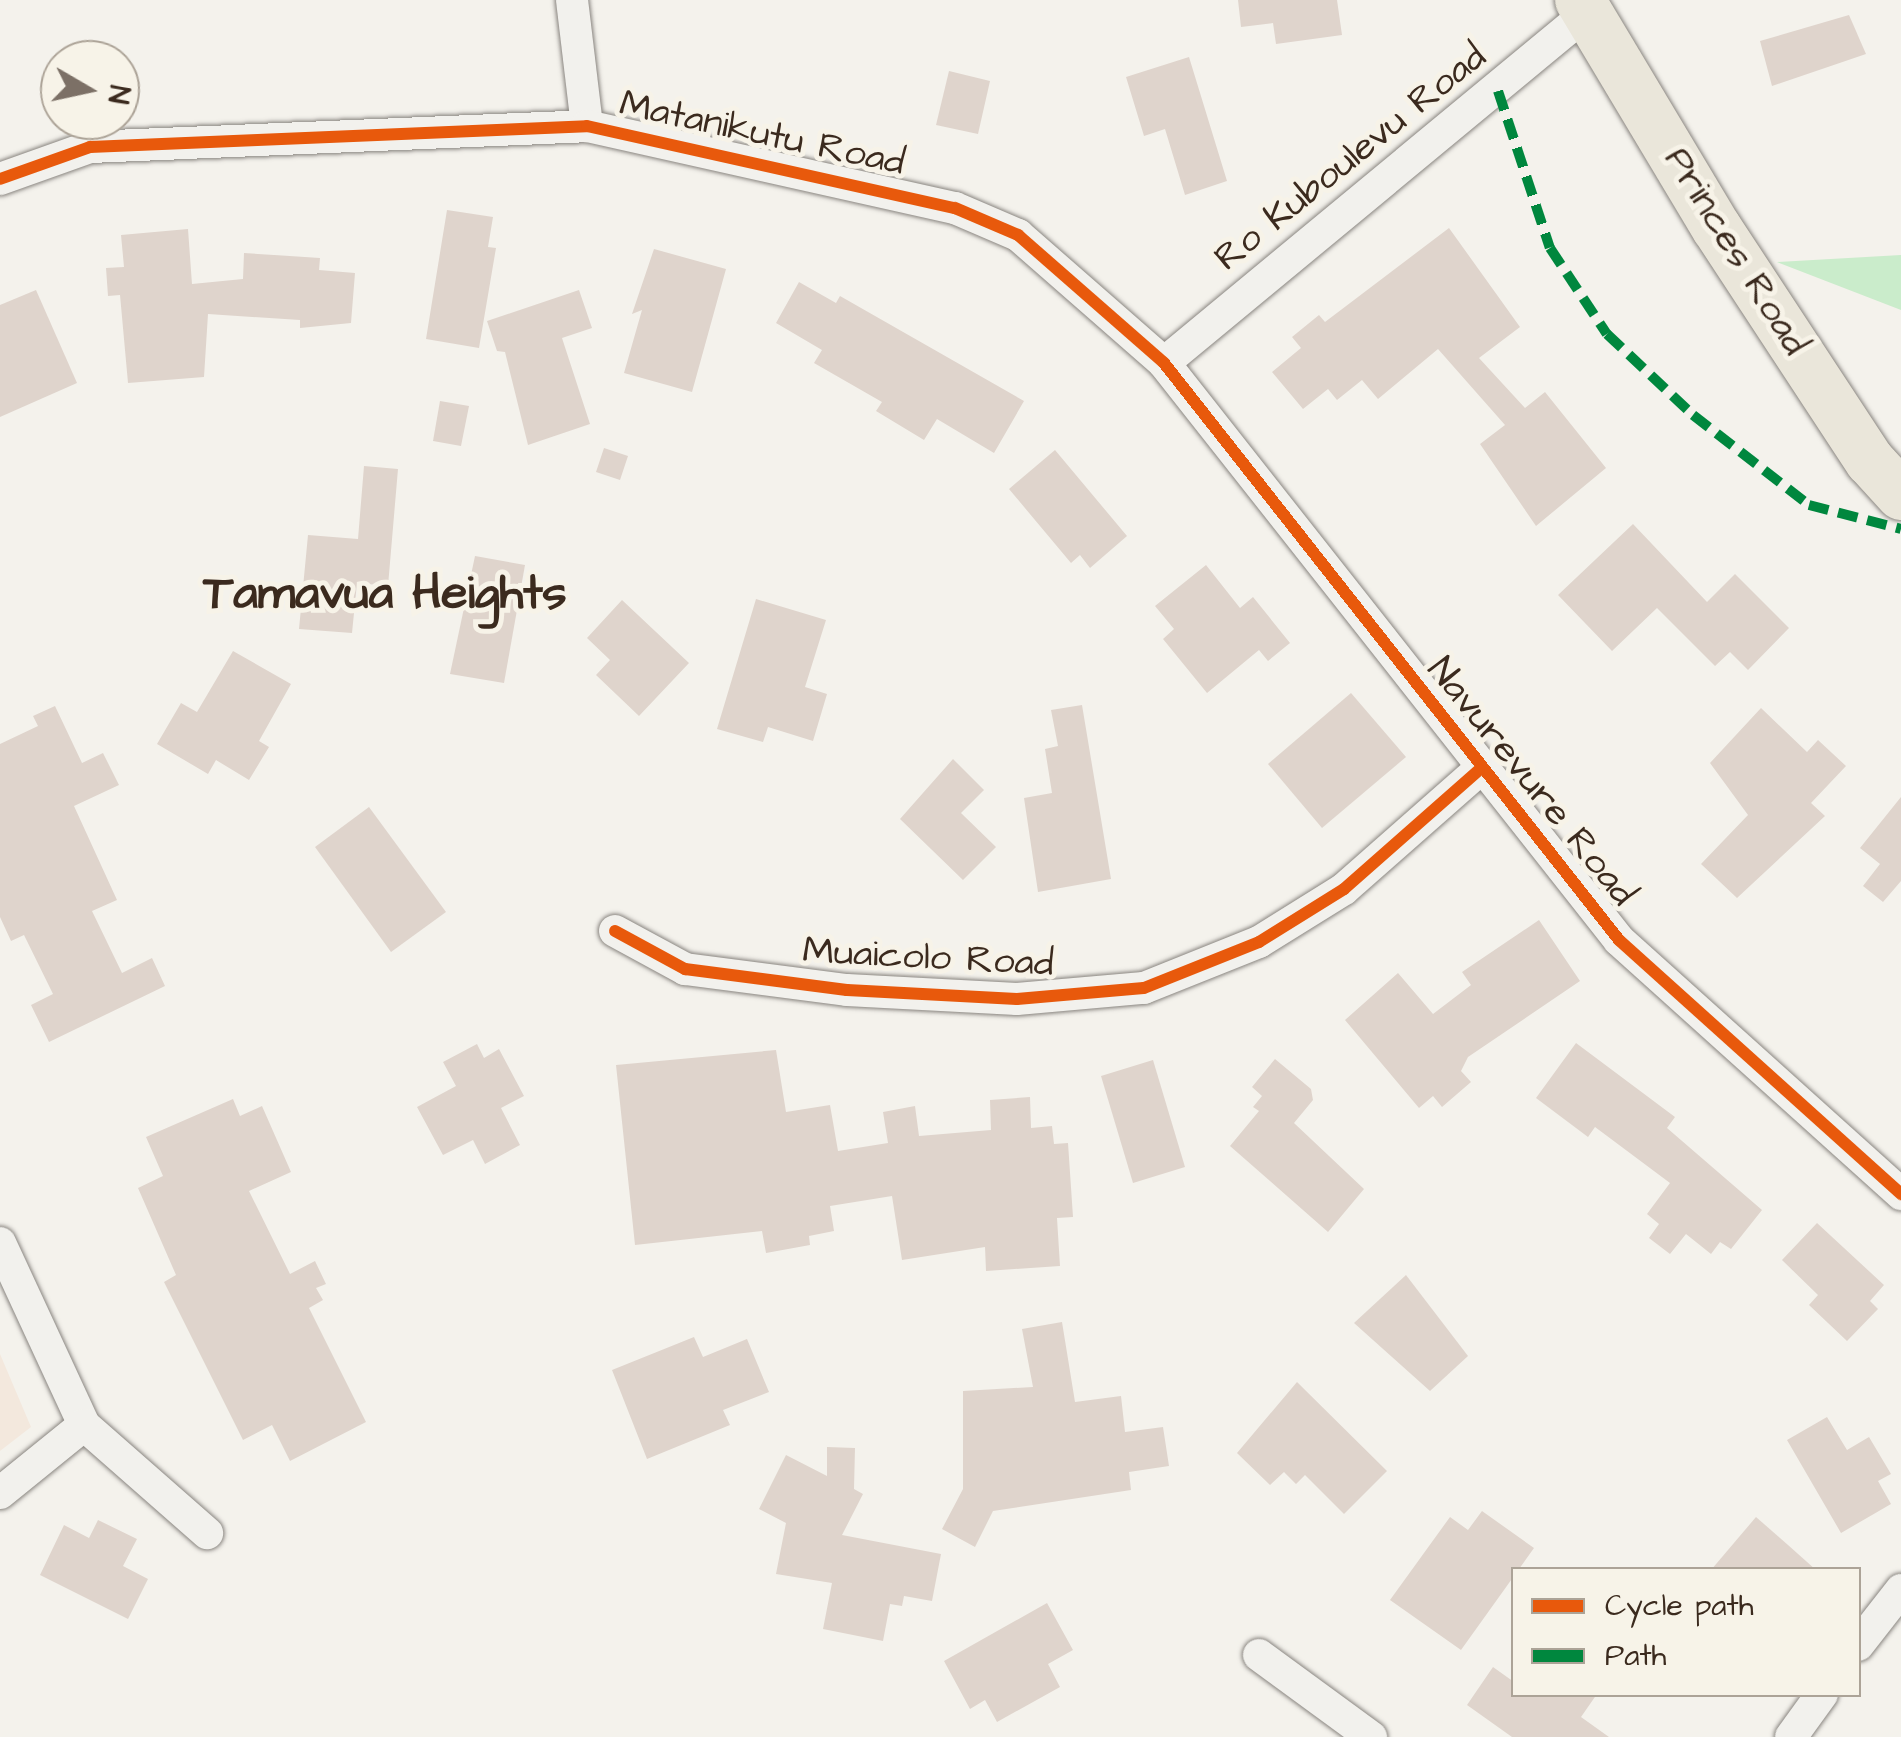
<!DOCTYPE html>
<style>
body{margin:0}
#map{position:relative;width:1901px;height:1737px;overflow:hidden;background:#f4f2ec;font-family:"Architects Daughter",sans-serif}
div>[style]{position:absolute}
.built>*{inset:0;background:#f3e8dd}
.green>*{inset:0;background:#caeccb}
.building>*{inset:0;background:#dfd4cc}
.roads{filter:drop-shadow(0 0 2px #898580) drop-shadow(0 0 2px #898580)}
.street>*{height:32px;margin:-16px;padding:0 16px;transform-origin:16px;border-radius:16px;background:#f2f1ed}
.primary>*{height:50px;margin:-25px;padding:0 25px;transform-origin:25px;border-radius:25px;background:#eae6da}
.quiet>*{height:10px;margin-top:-5px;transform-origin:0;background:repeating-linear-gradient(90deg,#00873e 0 20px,transparent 0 30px)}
.cycleway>*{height:12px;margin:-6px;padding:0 6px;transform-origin:6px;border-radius:6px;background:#e8590c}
span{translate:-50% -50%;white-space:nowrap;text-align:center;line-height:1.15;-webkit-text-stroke:10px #f7f3e8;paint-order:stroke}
.street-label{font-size:38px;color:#3b2a1e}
.district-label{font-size:48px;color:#3b2a1e;font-weight:700}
.legend{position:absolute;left:1511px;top:1567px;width:350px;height:130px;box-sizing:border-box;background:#f7f3e8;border:2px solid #aca397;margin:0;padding:12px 18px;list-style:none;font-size:30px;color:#3b2a1e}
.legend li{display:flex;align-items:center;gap:20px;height:50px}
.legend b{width:50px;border:2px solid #aca397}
.north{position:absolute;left:40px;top:40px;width:100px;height:100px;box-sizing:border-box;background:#f7f3e8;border:2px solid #aca397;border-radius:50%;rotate:99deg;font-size:28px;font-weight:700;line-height:40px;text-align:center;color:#3b2a1e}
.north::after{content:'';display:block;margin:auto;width:35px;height:45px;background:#7c7066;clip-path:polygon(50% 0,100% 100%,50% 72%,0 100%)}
</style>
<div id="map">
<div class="built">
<i style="clip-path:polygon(0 1354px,31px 1427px,0 1451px)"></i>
</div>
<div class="green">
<i style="clip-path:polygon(1901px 255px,1901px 310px,1777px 262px)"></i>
</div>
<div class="building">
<i style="clip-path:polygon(1238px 0,1337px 0,1342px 35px,1276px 44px,1273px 23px,1241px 27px)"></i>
<i style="clip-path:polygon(1849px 15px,1866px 54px,1772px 86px,1760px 41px)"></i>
<i style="clip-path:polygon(1189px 57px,1227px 181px,1185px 195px,1165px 129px,1144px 136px,1126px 77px)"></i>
<i style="clip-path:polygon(949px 71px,990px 81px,978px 134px,936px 125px)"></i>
<i style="clip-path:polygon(447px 210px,493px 217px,488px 247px,496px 248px,479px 348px,426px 339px)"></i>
<i style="clip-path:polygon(1449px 228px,1520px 327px,1479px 358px,1525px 408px,1545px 392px,1606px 468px,1536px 526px,1480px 444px,1505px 425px,1438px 349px,1378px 399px,1362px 380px,1337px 400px,1328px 389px,1303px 409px,1272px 372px,1301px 348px,1292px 337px,1319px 315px,1325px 322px)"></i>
<i style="clip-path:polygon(188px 229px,192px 284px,243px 279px,244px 253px,320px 258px,319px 270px,355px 273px,351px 323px,300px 328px,300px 320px,208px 314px,204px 377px,128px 383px,120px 295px,108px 296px,106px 268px,124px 267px,121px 235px)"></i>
<i style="clip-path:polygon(654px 249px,726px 269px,692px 392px,624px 373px,642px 310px,632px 314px)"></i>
<i style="clip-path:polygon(799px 282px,836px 303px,840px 296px,1024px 401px,994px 453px,937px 419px,924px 440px,876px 411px,882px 402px,814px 363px,822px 350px,776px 323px)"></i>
<i style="clip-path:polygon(36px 290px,77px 383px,0 417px,0 305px)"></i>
<i style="clip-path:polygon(579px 290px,592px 328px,562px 338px,590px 424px,528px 445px,505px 352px,497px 351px,487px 321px)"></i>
<i style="clip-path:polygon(440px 401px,469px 406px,461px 446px,433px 441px)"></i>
<i style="clip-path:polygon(604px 448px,628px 456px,620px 480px,596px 472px)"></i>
<i style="clip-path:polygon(1055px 450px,1127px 536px,1090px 568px,1080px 555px,1071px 563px,1009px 489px)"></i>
<i style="clip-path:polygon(364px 466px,398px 469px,388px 586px,357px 583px,352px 633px,299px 629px,308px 535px,358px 539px)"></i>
<i style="clip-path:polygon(1633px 524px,1707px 602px,1735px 574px,1789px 628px,1748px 670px,1730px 652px,1715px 666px,1657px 608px,1612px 651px,1558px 595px)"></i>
<i style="clip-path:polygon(475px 556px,525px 565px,504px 683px,450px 674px)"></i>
<i style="clip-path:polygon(1206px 565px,1240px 608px,1253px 597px,1290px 643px,1268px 661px,1259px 650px,1207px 693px,1163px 639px,1174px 629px,1155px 606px)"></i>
<i style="clip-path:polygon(756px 599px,826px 620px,805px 687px,827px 694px,813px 741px,768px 727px,763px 742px,717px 729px)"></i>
<i style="clip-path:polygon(622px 600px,689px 663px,639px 716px,596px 675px,610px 660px,587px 638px)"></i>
<i style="clip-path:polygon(233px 651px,291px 684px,259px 741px,269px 747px,249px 780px,216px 760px,208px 774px,157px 744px,181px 703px,197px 712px)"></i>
<i style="clip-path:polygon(1351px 693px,1406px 757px,1322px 828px,1268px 764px)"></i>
<i style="clip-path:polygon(1082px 705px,1111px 879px,1038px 892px,1024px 798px,1052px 793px,1045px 749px,1058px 746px,1051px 710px)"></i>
<i style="clip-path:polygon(55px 706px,82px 763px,103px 753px,119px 785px,74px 806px,117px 900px,92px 911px,122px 973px,152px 958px,165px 986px,49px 1042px,31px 1005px,53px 994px,24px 935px,11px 941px,0 917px,0 744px,38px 726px,33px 716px)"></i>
<i style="clip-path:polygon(1761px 708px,1807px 752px,1818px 740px,1846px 766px,1811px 803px,1825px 816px,1737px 898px,1701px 864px,1748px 815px,1710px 763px)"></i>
<i style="clip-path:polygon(953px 759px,984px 790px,961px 813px,996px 847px,963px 880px,900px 819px)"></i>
<i style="clip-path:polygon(1901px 797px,1901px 881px,1883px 902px,1863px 886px,1880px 864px,1860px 848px)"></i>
<i style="clip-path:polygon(369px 807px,446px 912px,391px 952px,315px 847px)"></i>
<i style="clip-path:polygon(1539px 920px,1580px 981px,1468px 1057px,1461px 1071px,1471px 1082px,1442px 1107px,1433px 1096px,1419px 1108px,1345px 1020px,1398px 973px,1433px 1014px,1471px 985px,1462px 972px)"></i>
<i style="clip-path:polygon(1576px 1043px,1675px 1117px,1667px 1128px,1762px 1210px,1731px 1249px,1720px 1242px,1711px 1254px,1686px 1234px,1670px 1254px,1649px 1238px,1659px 1224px,1647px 1214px,1670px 1183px,1595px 1127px,1588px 1137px,1536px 1098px)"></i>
<i style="clip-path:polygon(477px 1044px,484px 1058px,499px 1049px,524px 1096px,501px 1108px,520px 1145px,485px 1164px,473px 1140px,443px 1155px,417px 1107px,456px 1086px,443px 1062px)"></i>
<i style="clip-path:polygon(776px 1050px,786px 1112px,830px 1105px,838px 1151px,888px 1143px,883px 1112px,915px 1106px,919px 1136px,991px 1130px,990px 1100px,1030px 1097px,1031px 1128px,1052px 1126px,1054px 1144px,1068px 1143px,1073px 1217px,1057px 1218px,1060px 1266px,986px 1271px,985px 1247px,902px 1260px,892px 1196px,830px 1206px,834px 1231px,809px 1236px,810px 1245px,766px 1253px,762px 1231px,635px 1245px,616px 1065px)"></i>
<i style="clip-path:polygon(1275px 1059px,1311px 1089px,1313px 1100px,1294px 1123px,1364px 1189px,1328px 1232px,1230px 1146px,1259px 1111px,1253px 1107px,1262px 1096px,1252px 1087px)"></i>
<i style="clip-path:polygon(1153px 1060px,1185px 1167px,1133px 1183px,1101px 1076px)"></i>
<i style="clip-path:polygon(233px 1099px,240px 1116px,262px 1106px,291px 1172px,249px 1191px,290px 1274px,315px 1261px,326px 1284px,316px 1288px,323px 1300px,309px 1308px,366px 1422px,290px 1461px,272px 1425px,243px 1440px,164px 1282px,176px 1275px,138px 1188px,163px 1176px,146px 1137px)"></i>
<i style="clip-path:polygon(1817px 1223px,1884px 1285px,1870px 1301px,1878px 1309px,1847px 1341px,1809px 1305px,1818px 1295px,1782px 1260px)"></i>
<i style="clip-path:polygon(1406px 1275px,1468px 1356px,1430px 1391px,1354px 1323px)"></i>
<i style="clip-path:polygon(1062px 1322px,1075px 1402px,1121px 1396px,1125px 1432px,1163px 1427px,1169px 1466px,1129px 1472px,1131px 1490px,993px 1511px,975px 1547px,942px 1529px,963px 1489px,963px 1391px,1033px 1387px,1022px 1329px)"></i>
<i style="clip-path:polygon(694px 1337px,703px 1357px,747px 1339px,769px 1392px,723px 1410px,730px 1425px,647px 1459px,612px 1370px)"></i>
<i style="clip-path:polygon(1297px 1382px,1387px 1471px,1344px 1514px,1305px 1475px,1296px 1484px,1284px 1472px,1270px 1485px,1237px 1453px)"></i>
<i style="clip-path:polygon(1827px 1417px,1847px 1450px,1869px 1437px,1891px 1474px,1878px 1481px,1891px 1504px,1841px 1533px,1787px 1440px)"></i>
<i style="clip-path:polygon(827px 1447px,855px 1448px,854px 1489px,863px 1494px,842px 1535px,941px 1554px,932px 1601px,904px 1596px,902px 1606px,890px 1604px,883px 1641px,823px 1629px,832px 1583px,776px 1574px,786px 1523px,759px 1509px,786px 1455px,827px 1476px)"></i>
<i style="clip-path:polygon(1482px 1511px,1534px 1548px,1461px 1650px,1390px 1600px,1450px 1517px,1468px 1530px)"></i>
<i style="clip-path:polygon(1756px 1517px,1788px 1545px,1816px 1570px,1711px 1570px)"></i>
<i style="clip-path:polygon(98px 1520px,137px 1539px,123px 1566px,148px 1579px,128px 1619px,40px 1575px,64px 1525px,89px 1538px)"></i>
<i style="clip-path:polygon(1047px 1603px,1073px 1650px,1048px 1664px,1060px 1687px,997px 1722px,985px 1700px,970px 1709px,944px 1661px)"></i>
<i style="clip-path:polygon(1493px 1667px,1514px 1682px,1514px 1694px,1597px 1694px,1581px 1717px,1609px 1737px,1512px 1737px,1467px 1705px)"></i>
</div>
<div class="roads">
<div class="street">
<i style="left:572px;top:0;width:127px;rotate:83.2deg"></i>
<i style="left:0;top:179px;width:96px;rotate:-19.6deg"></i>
<i style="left:90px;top:147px;width:497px;rotate:-2.4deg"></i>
<i style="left:587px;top:126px;width:377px;rotate:12.6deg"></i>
<i style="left:955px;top:208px;width:69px;rotate:23.2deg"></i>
<i style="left:1018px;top:235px;width:194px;rotate:41.2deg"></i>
<i style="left:1164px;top:363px;width:735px;rotate:51.74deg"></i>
<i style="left:1619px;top:940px;width:380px;rotate:42deg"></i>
<i style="left:1164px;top:363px;width:549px;rotate:-39.61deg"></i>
<i style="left:615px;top:931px;width:80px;rotate:28.5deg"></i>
<i style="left:685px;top:969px;width:163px;rotate:7.4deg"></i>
<i style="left:847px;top:990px;width:170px;rotate:3deg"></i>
<i style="left:1017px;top:999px;width:127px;rotate:-5deg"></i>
<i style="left:1144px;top:988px;width:124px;rotate:-21.8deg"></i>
<i style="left:1259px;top:942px;width:100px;rotate:-31.9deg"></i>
<i style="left:1344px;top:889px;width:180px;rotate:-41.4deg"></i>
<i style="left:0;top:1243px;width:200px;rotate:65.2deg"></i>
<i style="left:84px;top:1425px;width:164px;rotate:41.3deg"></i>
<i style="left:0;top:1493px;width:108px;rotate:-39deg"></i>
<i style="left:1858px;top:1645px;width:70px;rotate:-52deg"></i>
<i style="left:1259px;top:1655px;width:139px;rotate:36.2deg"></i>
<i style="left:1791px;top:1737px;width:53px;rotate:-54.2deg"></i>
</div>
<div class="primary">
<i style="left:1580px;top:0;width:265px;rotate:59.1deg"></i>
<i style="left:1716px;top:227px;width:280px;rotate:56.7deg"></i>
<i style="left:1870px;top:461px;width:46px;rotate:47.6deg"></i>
</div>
</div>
<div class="quiet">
<i style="left:1498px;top:91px;width:165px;rotate:71.7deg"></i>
<i style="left:1550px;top:248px;width:103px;rotate:56.5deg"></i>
<i style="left:1607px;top:334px;width:118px;rotate:43.3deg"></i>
<i style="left:1693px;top:415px;width:147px;rotate:37.8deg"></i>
<i style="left:1809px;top:505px;width:95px;rotate:14.6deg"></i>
</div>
<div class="cycleway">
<i style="left:0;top:179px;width:96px;rotate:-19.6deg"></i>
<i style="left:90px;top:147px;width:497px;rotate:-2.4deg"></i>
<i style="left:587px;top:126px;width:377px;rotate:12.6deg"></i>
<i style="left:955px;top:208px;width:69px;rotate:23.2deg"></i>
<i style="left:1018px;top:235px;width:194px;rotate:41.2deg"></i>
<i style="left:1164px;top:363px;width:735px;rotate:51.74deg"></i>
<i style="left:1619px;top:940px;width:380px;rotate:42deg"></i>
<i style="left:615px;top:931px;width:80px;rotate:28.5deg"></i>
<i style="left:685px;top:969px;width:163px;rotate:7.4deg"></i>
<i style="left:847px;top:990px;width:170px;rotate:3deg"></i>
<i style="left:1017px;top:999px;width:127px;rotate:-5deg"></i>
<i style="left:1144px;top:988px;width:124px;rotate:-21.8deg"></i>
<i style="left:1259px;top:942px;width:100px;rotate:-31.9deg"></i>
<i style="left:1344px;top:889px;width:180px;rotate:-41.4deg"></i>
</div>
<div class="street-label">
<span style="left:762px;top:134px;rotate:12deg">Matanikutu Road</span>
<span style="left:1351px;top:158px;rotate:-39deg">Ro Kuboulevu Road</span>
<span style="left:1735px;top:252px;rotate:58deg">Princes Road</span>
<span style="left:1531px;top:782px;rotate:51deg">Navurevure Road</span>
<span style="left:928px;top:958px;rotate:3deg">Muaicolo Road</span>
</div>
<div class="district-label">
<span style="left:385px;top:595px">Tamavua Heights</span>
</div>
<ul class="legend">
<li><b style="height:12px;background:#e8590c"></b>Cycle path</li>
<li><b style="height:12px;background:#00873e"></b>Path</li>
</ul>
<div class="north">N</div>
</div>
